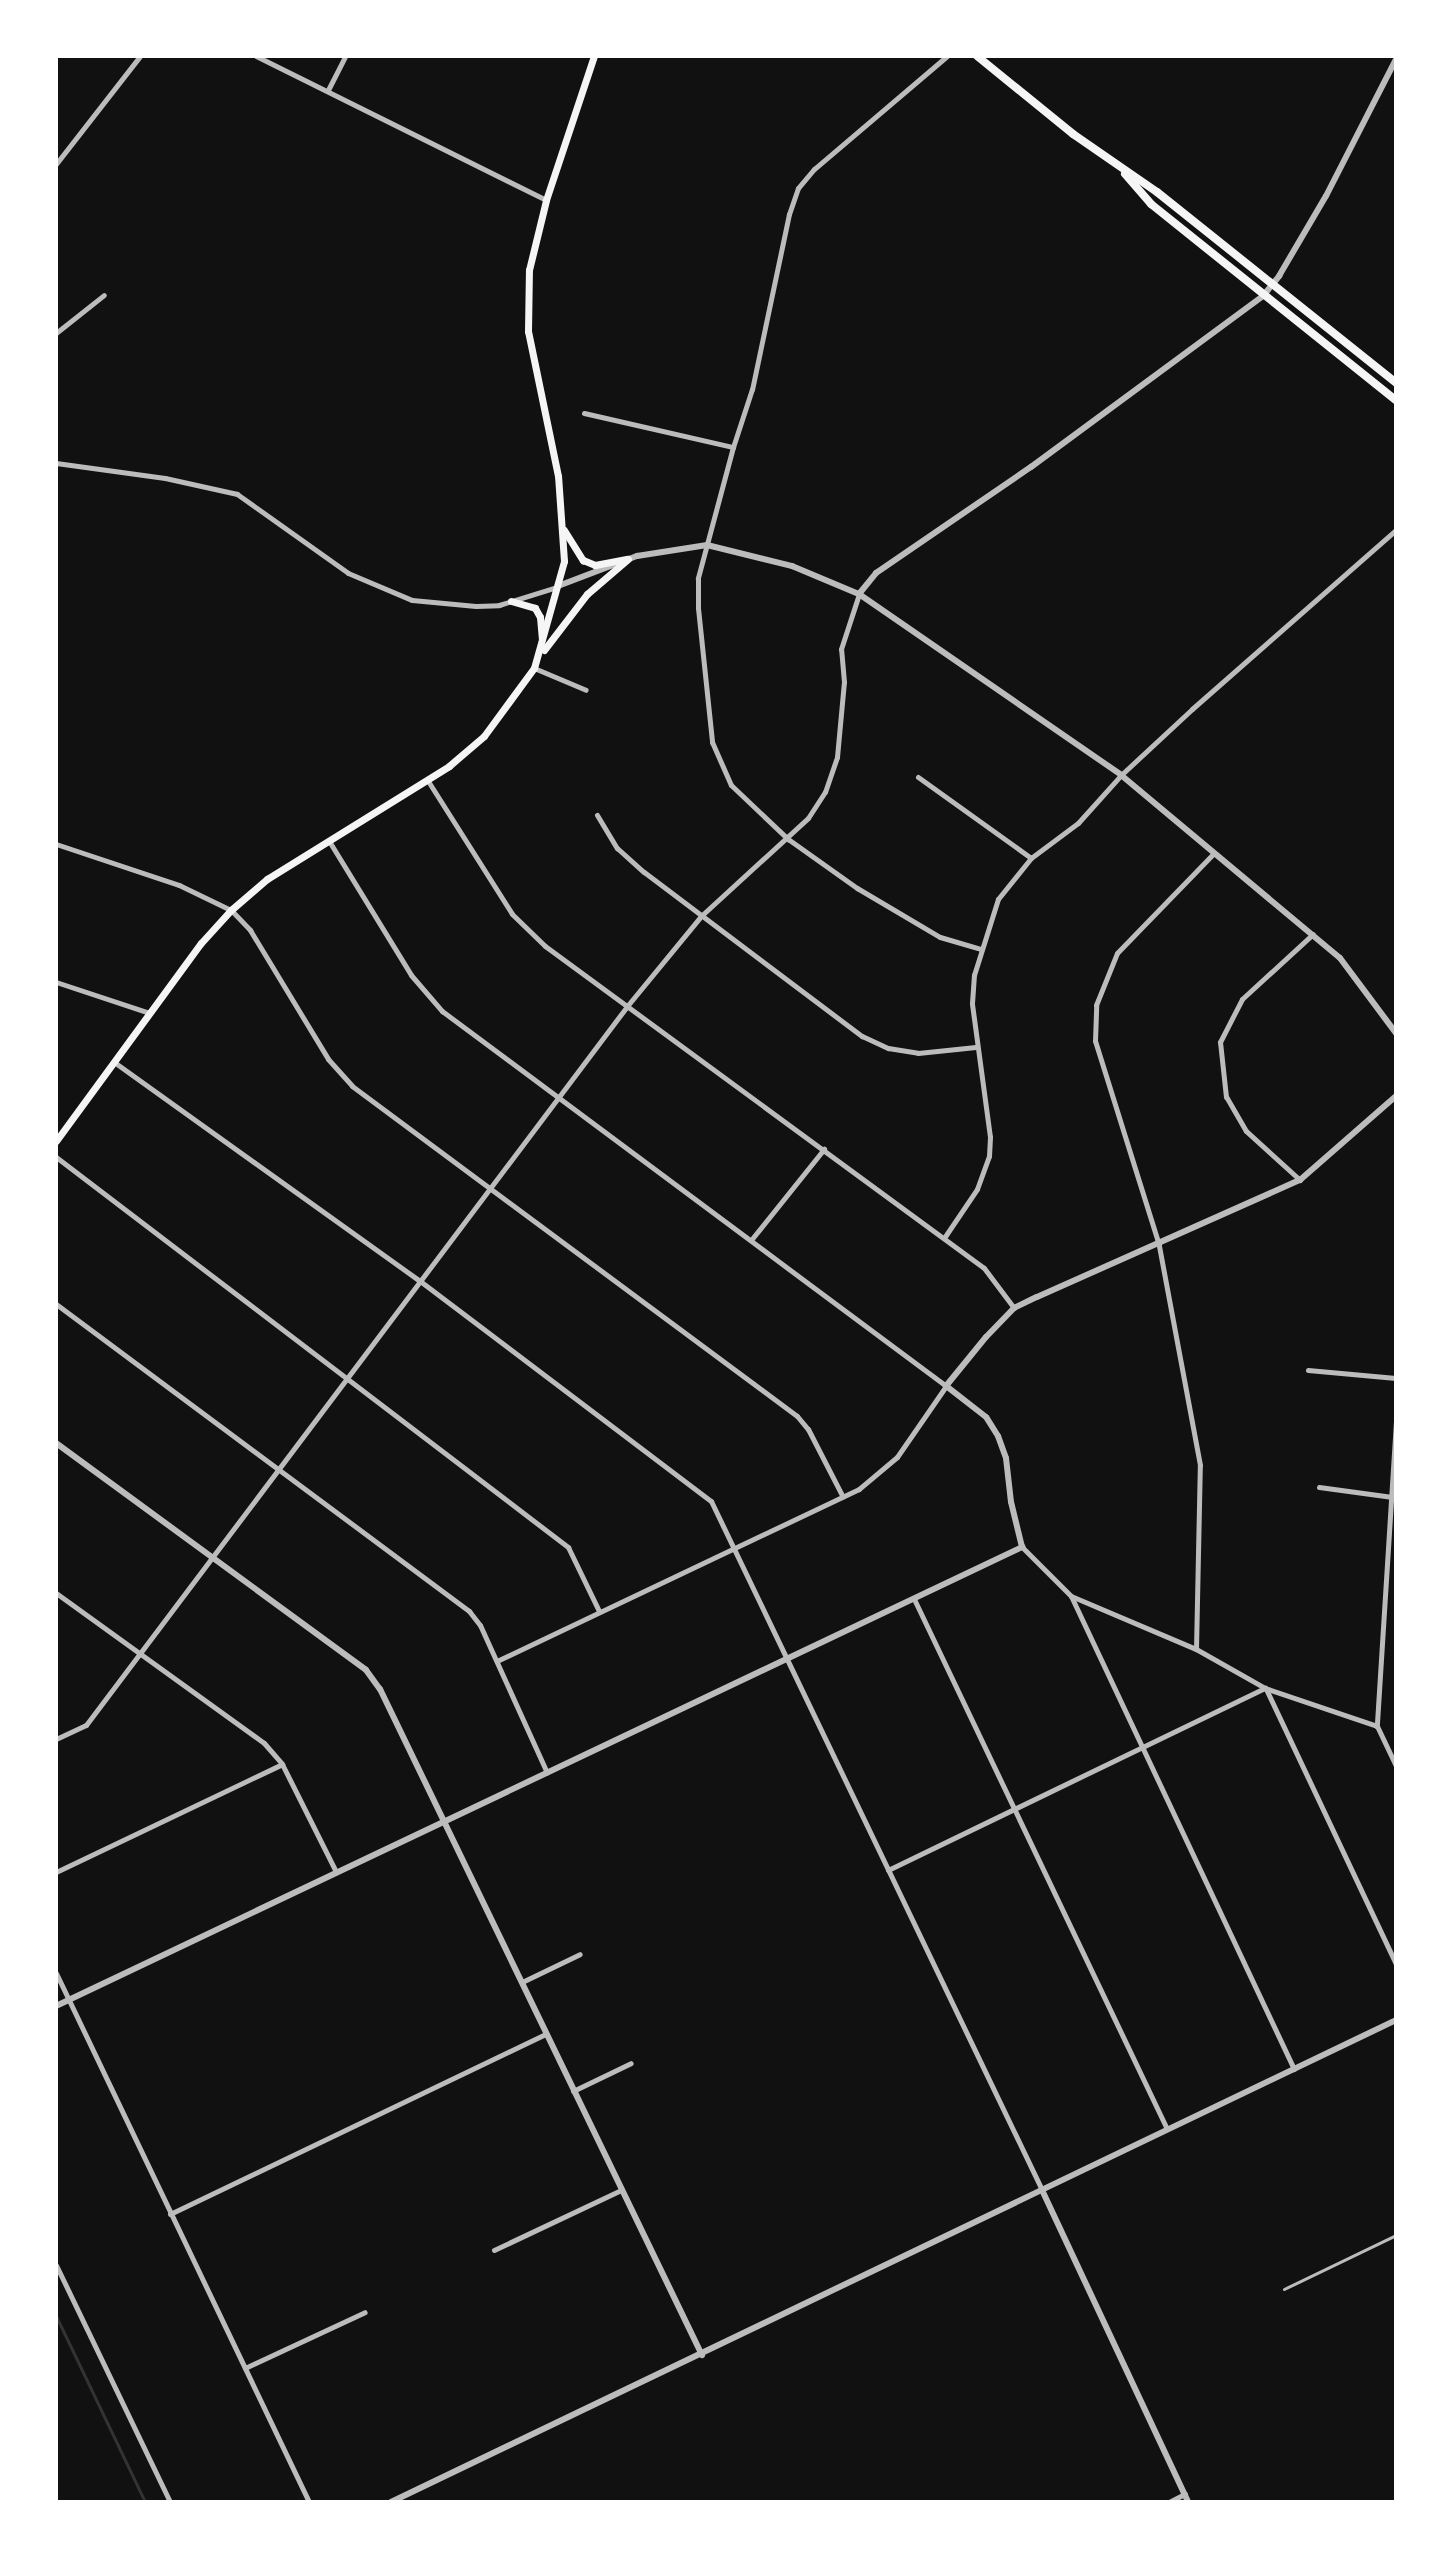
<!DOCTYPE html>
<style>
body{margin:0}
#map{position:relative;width:1452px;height:2558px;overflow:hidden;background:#111;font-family:"Times New Roman",serif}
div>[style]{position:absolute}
.stream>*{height:3px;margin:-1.5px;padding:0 1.5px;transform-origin:1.5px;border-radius:1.5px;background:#333}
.service>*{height:3px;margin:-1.5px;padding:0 1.5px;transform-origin:1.5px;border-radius:1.5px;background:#bcbcbc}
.minor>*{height:5px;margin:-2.5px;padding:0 2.5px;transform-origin:2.5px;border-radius:2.5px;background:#bcbcbc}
.tertiary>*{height:6px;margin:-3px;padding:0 3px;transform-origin:3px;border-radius:3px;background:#bcbcbc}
.secondary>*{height:7px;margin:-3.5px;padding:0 3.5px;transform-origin:3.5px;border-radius:3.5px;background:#f5f5f5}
.primary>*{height:8px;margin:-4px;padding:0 4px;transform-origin:4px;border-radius:4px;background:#f5f5f5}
span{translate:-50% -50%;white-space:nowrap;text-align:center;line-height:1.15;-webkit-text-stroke:8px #fff;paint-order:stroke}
.frame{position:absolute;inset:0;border:58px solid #fff;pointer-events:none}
</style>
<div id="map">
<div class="stream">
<i style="left:56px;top:2316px;width:206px;rotate:64.4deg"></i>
</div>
<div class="service">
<i style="left:1284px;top:2289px;width:124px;rotate:-25.7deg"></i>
</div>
<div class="minor">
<i style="left:256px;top:56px;width:324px;rotate:26.4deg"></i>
<i style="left:947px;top:56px;width:175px;rotate:139.6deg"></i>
<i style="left:814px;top:169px;width:25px;rotate:130deg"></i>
<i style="left:798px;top:188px;width:28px;rotate:109deg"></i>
<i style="left:789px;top:214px;width:179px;rotate:101.9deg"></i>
<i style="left:752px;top:389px;width:61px;rotate:108.1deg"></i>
<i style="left:733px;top:447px;width:136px;rotate:105deg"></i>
<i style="left:698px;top:578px;width:30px;rotate:90deg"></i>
<i style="left:698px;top:608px;width:135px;rotate:84deg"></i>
<i style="left:712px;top:742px;width:47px;rotate:66.2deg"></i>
<i style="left:731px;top:785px;width:79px;rotate:43.5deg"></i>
<i style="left:788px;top:839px;width:85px;rotate:35.4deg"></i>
<i style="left:857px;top:888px;width:96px;rotate:30.6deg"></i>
<i style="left:940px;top:937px;width:43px;rotate:16.3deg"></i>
<i style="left:328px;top:90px;width:38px;rotate:-63deg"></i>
<i style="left:56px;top:164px;width:137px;rotate:-52.1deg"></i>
<i style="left:56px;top:333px;width:61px;rotate:-38.4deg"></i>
<i style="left:584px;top:413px;width:153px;rotate:12.9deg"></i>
<i style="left:56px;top:463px;width:110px;rotate:7.8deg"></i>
<i style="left:165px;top:478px;width:74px;rotate:12.5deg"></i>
<i style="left:237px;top:494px;width:136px;rotate:35.4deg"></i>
<i style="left:348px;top:573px;width:69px;rotate:22.9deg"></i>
<i style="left:412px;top:600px;width:64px;rotate:5.4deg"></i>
<i style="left:476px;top:606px;width:23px;rotate:-2deg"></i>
<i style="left:499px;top:605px;width:61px;rotate:-17.2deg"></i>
<i style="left:534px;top:668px;width:56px;rotate:22.9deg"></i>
<i style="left:918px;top:777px;width:139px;rotate:35.6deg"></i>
<i style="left:428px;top:781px;width:157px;rotate:57.7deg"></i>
<i style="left:512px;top:914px;width:46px;rotate:44.1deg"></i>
<i style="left:545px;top:946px;width:544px;rotate:36.26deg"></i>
<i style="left:984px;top:1268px;width:50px;rotate:53.1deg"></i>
<i style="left:597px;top:815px;width:39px;rotate:59deg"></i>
<i style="left:617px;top:848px;width:36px;rotate:42deg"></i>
<i style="left:644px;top:872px;width:273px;rotate:37deg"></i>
<i style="left:862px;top:1036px;width:29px;rotate:25deg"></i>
<i style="left:888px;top:1048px;width:30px;rotate:9deg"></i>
<i style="left:918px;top:1053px;width:58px;rotate:-5.9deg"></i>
<i style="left:329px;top:841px;width:157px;rotate:58.5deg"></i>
<i style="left:411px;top:975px;width:48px;rotate:49.3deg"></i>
<i style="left:442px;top:1011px;width:628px;rotate:36.65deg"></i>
<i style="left:946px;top:1386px;width:86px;rotate:124.6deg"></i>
<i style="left:897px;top:1457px;width:50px;rotate:139.9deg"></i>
<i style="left:859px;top:1489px;width:401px;rotate:154.6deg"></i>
<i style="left:56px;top:844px;width:130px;rotate:18.4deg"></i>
<i style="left:179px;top:885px;width:58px;rotate:25.7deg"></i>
<i style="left:231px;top:910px;width:28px;rotate:46deg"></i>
<i style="left:250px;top:930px;width:151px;rotate:58.8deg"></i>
<i style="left:328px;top:1059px;width:36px;rotate:48deg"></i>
<i style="left:352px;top:1086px;width:554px;rotate:36.56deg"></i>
<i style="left:797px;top:1416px;width:17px;rotate:50deg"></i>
<i style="left:808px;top:1429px;width:76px;rotate:62.8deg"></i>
<i style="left:56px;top:982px;width:99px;rotate:18.3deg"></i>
<i style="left:114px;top:1062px;width:376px;rotate:35.6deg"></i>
<i style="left:420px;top:1281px;width:365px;rotate:37.1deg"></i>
<i style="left:711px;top:1501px;width:764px;rotate:64.34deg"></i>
<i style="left:56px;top:1157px;width:644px;rotate:37.3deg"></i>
<i style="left:568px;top:1547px;width:71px;rotate:64.2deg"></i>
<i style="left:1300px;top:1180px;width:73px;rotate:-137.8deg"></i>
<i style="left:1246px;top:1131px;width:39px;rotate:-120deg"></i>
<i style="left:1226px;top:1097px;width:55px;rotate:-96.2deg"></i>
<i style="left:1220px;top:1042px;width:48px;rotate:-62.9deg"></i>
<i style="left:1242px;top:999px;width:96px;rotate:-42.5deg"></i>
<i style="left:944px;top:1238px;width:59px;rotate:-56deg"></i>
<i style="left:977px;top:1189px;width:35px;rotate:-70deg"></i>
<i style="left:989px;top:1156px;width:19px;rotate:-87deg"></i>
<i style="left:990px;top:1137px;width:135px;rotate:-97.7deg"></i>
<i style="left:972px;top:1003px;width:28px;rotate:-86deg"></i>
<i style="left:974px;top:975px;width:80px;rotate:-72.5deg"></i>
<i style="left:998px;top:899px;width:53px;rotate:-51.2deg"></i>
<i style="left:1031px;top:858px;width:59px;rotate:-36.7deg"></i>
<i style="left:1078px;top:823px;width:64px;rotate:-48.1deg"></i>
<i style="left:1121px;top:775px;width:97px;rotate:-42.9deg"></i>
<i style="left:1192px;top:709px;width:271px;rotate:-41.3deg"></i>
<i style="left:751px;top:1240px;width:117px;rotate:-51.3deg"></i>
<i style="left:56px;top:1304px;width:515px;rotate:36.62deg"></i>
<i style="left:469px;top:1611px;width:18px;rotate:52deg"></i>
<i style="left:480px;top:1625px;width:162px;rotate:65.6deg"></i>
<i style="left:1308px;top:1370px;width:88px;rotate:5.2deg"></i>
<i style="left:1396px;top:1421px;width:306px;rotate:93.6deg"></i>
<i style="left:1377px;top:1726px;width:44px;rotate:64.6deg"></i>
<i style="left:1319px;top:1487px;width:74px;rotate:7.8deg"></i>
<i style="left:1022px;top:1547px;width:69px;rotate:45deg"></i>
<i style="left:1071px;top:1596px;width:136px;rotate:23deg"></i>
<i style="left:1196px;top:1649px;width:79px;rotate:29.5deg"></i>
<i style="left:1265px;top:1688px;width:118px;rotate:18.7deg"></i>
<i style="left:56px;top:1593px;width:256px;rotate:35.8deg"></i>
<i style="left:264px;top:1743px;width:28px;rotate:49deg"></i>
<i style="left:282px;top:1764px;width:121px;rotate:63.4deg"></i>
<i style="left:1071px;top:1596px;width:523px;rotate:64.76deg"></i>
<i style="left:914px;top:1599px;width:587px;rotate:64.48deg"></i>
<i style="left:1196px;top:1649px;width:184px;rotate:-88.8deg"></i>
<i style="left:1200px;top:1465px;width:224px;rotate:-100.6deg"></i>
<i style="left:1159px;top:1245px;width:214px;rotate:-107.4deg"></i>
<i style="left:1095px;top:1041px;width:36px;rotate:-88deg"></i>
<i style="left:1096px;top:1005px;width:56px;rotate:-68deg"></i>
<i style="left:1117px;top:953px;width:139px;rotate:-45.9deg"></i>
<i style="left:1266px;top:1689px;width:304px;rotate:64.7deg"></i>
<i style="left:56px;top:1739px;width:33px;rotate:-25deg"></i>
<i style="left:86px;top:1725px;width:901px;rotate:-53.03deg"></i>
<i style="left:628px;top:1005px;width:115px;rotate:-50.6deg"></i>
<i style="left:701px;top:916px;width:145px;rotate:-42.5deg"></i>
<i style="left:808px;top:818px;width:31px;rotate:-57deg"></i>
<i style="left:825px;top:792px;width:37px;rotate:-71deg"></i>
<i style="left:837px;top:757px;width:75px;rotate:-84.7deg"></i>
<i style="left:844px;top:682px;width:33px;rotate:-95deg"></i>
<i style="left:841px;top:649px;width:58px;rotate:-71.9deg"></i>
<i style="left:888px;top:1870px;width:419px;rotate:-25.8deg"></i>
<i style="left:56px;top:1872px;width:250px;rotate:-25.5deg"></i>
<i style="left:56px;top:1973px;width:586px;rotate:64.44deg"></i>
<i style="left:522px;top:1982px;width:64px;rotate:-25.8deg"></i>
<i style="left:573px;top:2091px;width:64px;rotate:-25.8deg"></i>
<i style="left:170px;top:2214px;width:417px;rotate:-25.6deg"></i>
<i style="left:494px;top:2250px;width:140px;rotate:-25.3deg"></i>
<i style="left:56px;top:2265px;width:263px;rotate:64.3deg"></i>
<i style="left:245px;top:2368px;width:132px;rotate:-25deg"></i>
<i style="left:1169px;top:2502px;width:18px;rotate:-27deg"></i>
</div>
<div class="tertiary">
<i style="left:558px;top:586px;width:85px;rotate:-20.8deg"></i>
<i style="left:637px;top:556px;width:71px;rotate:-8.9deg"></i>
<i style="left:707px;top:545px;width:88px;rotate:13.9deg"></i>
<i style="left:792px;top:566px;width:73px;rotate:22.7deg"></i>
<i style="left:859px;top:594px;width:318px;rotate:34.6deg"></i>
<i style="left:1121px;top:775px;width:285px;rotate:39.9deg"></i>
<i style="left:1340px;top:958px;width:94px;rotate:53.3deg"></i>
<i style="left:859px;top:594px;width:27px;rotate:-51deg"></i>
<i style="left:876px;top:573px;width:188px;rotate:-34.4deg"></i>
<i style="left:1031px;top:467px;width:288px;rotate:-36.4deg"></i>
<i style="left:1263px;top:296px;width:26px;rotate:-51deg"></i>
<i style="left:1279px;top:276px;width:93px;rotate:-59.6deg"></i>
<i style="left:1326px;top:196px;width:154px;rotate:-62.9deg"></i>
<i style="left:56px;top:1443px;width:384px;rotate:36.2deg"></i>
<i style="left:366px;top:1670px;width:24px;rotate:54deg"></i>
<i style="left:380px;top:1689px;width:740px;rotate:64.2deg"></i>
<i style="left:56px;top:2006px;width:1070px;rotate:-25.41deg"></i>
<i style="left:1022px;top:1547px;width:46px;rotate:-103.7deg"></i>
<i style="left:1011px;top:1502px;width:44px;rotate:-96.5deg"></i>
<i style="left:1006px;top:1458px;width:23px;rotate:-110deg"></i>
<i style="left:998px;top:1436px;width:22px;rotate:-122deg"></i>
<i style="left:986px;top:1417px;width:51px;rotate:-142.2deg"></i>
<i style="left:946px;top:1386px;width:63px;rotate:-50.8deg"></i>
<i style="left:986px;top:1337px;width:40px;rotate:-46deg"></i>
<i style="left:1014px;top:1308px;width:25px;rotate:-26deg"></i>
<i style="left:1037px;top:1297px;width:288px;rotate:-24deg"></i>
<i style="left:1300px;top:1180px;width:128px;rotate:-41.2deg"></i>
<i style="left:1042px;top:2190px;width:344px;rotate:64.9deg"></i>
<i style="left:391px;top:2502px;width:1115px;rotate:-25.62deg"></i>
</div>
<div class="secondary">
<i style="left:564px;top:530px;width:36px;rotate:58deg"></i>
<i style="left:583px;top:560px;width:13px;rotate:23deg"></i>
<i style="left:595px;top:565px;width:32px;rotate:-11deg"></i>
<i style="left:511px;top:601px;width:25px;rotate:16deg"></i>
<i style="left:535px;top:608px;width:10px;rotate:61deg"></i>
<i style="left:540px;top:617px;width:22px;rotate:85deg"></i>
<i style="left:544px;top:650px;width:71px;rotate:-52.5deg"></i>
<i style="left:587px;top:594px;width:54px;rotate:-40.5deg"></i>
<i style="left:56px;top:1141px;width:245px;rotate:-53.8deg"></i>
<i style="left:201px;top:943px;width:45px;rotate:-47.7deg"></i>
<i style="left:231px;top:910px;width:48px;rotate:-40.7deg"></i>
<i style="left:267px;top:879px;width:214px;rotate:-31.8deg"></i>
<i style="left:449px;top:766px;width:46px;rotate:-40.6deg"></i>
<i style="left:484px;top:736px;width:84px;rotate:-53.7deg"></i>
<i style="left:534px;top:668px;width:111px;rotate:-74.3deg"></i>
<i style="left:564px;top:561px;width:85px;rotate:-94deg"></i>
<i style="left:558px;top:476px;width:148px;rotate:-101.7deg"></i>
<i style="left:528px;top:331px;width:61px;rotate:-89.1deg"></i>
<i style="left:529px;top:270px;width:72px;rotate:-76.3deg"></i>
<i style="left:546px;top:200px;width:152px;rotate:-71.6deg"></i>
</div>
<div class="primary">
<i style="left:977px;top:56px;width:124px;rotate:39.1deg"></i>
<i style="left:1073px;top:134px;width:102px;rotate:34.6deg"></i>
<i style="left:1157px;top:192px;width:306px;rotate:38.6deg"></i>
<i style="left:1125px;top:174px;width:40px;rotate:49deg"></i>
<i style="left:1151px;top:204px;width:314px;rotate:38.7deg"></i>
</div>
<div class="frame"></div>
</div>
